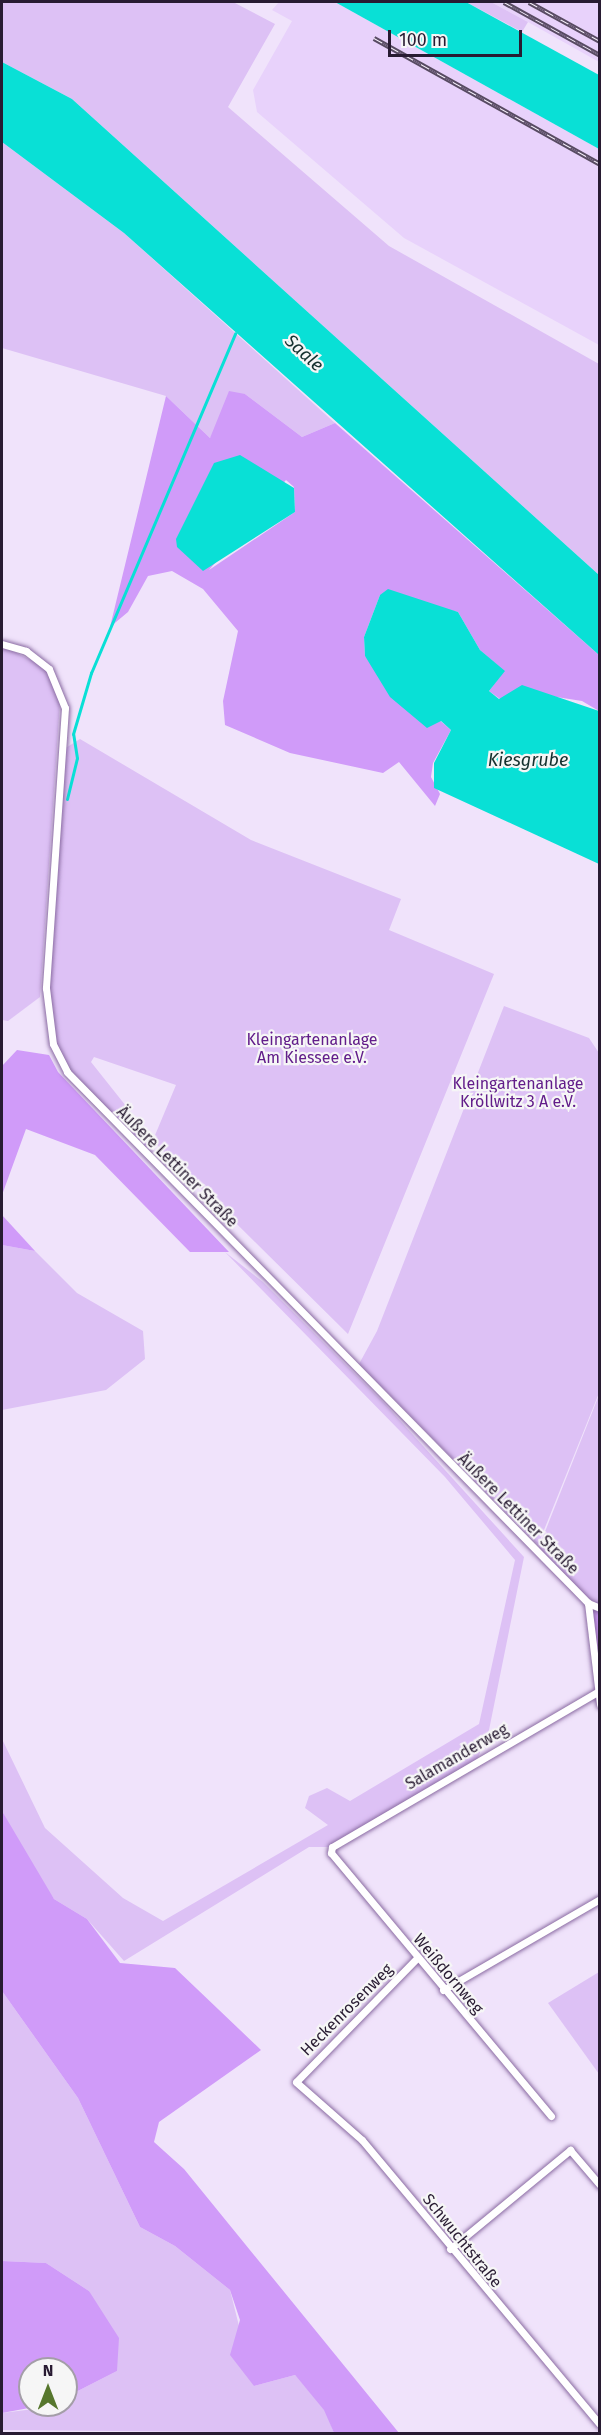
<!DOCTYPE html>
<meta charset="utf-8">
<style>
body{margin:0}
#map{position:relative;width:601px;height:2435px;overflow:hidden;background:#f0e3fb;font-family:"Fira Sans",sans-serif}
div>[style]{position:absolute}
.built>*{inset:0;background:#e8d2fb}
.green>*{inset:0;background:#ddc1f5}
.forest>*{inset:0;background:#d09bf9}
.water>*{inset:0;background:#09e0d6}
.stream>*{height:3px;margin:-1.5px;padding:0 1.5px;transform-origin:1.5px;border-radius:1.5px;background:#09e0d6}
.roads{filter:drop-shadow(0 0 2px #8a6ba2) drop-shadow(0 0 2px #8a6ba2)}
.street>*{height:7px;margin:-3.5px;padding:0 3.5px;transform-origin:3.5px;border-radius:3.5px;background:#fff}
.rail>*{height:5px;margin-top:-2.5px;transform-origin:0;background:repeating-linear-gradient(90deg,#f6f6f6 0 9px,#584b62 0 18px);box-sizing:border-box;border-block:2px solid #584b62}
span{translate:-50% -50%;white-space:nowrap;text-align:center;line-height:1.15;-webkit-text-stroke:4.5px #f6f6f6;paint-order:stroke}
.park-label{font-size:16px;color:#621d8a}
.street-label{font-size:16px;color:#281b32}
.water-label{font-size:18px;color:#15312f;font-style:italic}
.frame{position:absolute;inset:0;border:3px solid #281b32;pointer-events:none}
.north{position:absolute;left:18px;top:2357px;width:60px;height:60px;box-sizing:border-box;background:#f6f6f6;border:2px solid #a49ea8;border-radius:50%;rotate:0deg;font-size:16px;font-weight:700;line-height:24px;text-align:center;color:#281b32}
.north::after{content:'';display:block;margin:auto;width:21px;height:27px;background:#57772d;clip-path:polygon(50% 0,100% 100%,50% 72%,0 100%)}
.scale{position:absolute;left:388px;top:30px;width:134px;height:27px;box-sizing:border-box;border:3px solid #281b32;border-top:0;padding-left:8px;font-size:18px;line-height:21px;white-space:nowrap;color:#281b32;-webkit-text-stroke:4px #f6f6f6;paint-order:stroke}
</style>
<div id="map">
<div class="built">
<i style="clip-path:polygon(279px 2px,335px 2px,599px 149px,599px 345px,404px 238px,257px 112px,253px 90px,292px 21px,272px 10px)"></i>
<i style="clip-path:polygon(491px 2px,599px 2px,599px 62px,528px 22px)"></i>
</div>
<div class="green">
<i style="clip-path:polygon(2px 2px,233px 2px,275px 24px,228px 107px,389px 246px,599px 364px,599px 575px,72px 99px,2px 62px)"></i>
<i style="clip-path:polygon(466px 2px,491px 2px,528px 22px,522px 32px)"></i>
<i style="clip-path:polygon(2px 142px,124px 233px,335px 423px,302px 437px,245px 394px,210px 438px,166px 396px,2px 348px)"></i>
<i style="clip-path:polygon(2px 646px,45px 667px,60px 701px,40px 997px,8px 1021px,2px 1020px)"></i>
<i style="clip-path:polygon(evenodd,80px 739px,251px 840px,401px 899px,389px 930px,494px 974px,348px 1334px,153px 1141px,147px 1151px,62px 1064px,53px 1044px,46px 988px,64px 749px,80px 739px,94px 1057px,176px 1085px,153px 1140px,91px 1062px,94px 1057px)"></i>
<i style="clip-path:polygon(504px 1006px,589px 1038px,599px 1053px,599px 1393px,538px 1545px,359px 1364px,377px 1331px)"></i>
<i style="clip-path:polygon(2px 1245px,35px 1251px,77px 1293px,143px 1331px,145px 1359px,106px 1390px,2px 1410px)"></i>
<i style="clip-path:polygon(225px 1252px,263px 1282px,385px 1404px,524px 1557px,489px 1730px,477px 1760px,332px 1847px,309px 1847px,124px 1961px,87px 1919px,54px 1899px,30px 1865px,2px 1811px,2px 1739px,45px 1828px,123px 1898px,163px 1921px,328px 1825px,305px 1808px,309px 1796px,327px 1788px,350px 1801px,479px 1724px,515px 1560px,445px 1477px)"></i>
<i style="clip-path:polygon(599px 1395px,599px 1608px,588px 1603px,537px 1552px)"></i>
<i style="clip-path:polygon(599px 1972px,599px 2074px,548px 2003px)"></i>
<i style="clip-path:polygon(2px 1991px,78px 2098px,140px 2227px,175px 2246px,230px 2290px,254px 2386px,295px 2375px,325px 2410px,334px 2433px,2px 2430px,2px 2413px,66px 2405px,66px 2397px,117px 2371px,89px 2291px,46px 2263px,2px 2261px)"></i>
</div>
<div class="forest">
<i style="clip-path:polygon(evenodd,229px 391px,245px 394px,302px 437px,335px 423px,599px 655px,599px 711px,582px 701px,531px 693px,500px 699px,489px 691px,504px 671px,480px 650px,458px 612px,380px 595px,364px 637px,365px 656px,451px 730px,433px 763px,431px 777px,440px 794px,435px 806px,399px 762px,383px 773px,290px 753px,225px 725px,223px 701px,238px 631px,203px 589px,172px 571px,148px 576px,128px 612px,110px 627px,166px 396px,210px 438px,229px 391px,286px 480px,294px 487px,295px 512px,209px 570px,286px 480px)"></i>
<i style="clip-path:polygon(17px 1050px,49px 1055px,58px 1072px,229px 1252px,190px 1252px,95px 1155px,26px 1129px,2px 1195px,2px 1066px)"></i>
<i style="clip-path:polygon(2px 1215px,35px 1251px,2px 1245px)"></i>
<i style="clip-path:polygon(589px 1605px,599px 1609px,599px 1704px)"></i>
<i style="clip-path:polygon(2px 1811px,54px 1899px,87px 1919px,120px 1963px,175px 1968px,261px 2050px,159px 2122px,154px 2142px,184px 2169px,399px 2433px,334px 2433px,324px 2410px,295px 2375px,254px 2386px,230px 2355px,240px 2320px,230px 2290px,175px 2246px,140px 2227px,78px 2098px,2px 1991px)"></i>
<i style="clip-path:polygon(2px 2261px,46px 2263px,89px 2291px,119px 2338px,117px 2371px,66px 2397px,66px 2369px,30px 2369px,30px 2405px,45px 2405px,2px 2413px)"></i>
</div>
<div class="water">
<i style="clip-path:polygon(335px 2px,466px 2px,599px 75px,599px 149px)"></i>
<i style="clip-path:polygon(2px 62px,72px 99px,599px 575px,599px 655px,124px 233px,2px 142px)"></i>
<i style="clip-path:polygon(240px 455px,294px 488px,295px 512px,203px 571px,177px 547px,176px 539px,214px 463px)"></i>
<i style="clip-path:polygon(388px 589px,458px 612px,480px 650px,505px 671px,489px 691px,499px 699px,522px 685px,599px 711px,599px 864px,434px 788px,434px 763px,451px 730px,441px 721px,427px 728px,390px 697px,365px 656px,364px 637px,380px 595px)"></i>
</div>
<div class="stream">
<i style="left:67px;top:799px;width:42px;rotate:-76.3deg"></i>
<i style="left:77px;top:758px;width:24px;rotate:-99deg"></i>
<i style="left:73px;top:734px;width:64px;rotate:-73.6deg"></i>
<i style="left:91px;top:673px;width:369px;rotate:-67deg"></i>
</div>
<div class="roads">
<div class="street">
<i style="left:2px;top:644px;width:25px;rotate:16deg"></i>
<i style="left:26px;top:651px;width:29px;rotate:38deg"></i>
<i style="left:49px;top:669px;width:42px;rotate:67.7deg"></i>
<i style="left:65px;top:708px;width:281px;rotate:93.9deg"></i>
<i style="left:46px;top:988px;width:56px;rotate:82.9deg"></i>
<i style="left:53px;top:1044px;width:31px;rotate:63deg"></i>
<i style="left:67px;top:1072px;width:744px;rotate:45.54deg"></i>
<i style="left:588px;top:1603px;width:13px;rotate:23deg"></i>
<i style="left:588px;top:1603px;width:102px;rotate:83.2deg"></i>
<i style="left:417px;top:1958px;width:173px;rotate:134.3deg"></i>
<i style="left:296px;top:2082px;width:88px;rotate:41.3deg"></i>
<i style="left:362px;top:2140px;width:371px;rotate:50.1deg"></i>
<i style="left:443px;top:1990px;width:181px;rotate:-30.1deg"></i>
<i style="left:551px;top:2116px;width:343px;rotate:-129.9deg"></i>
<i style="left:331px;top:1853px;width:6px;rotate:-81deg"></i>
<i style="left:332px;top:1847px;width:307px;rotate:-30.3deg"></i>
<i style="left:450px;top:2249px;width:156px;rotate:-39.5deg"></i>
<i style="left:570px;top:2150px;width:46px;rotate:49.4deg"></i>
</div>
</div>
<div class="rail">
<i style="left:504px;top:2px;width:110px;rotate:28.9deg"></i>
<i style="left:529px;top:2px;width:81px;rotate:28.8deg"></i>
<i style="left:374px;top:38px;width:259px;rotate:29.1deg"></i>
</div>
<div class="park-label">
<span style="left:312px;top:1049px">Kleingartenanlage<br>Am Kiessee e.V.</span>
<span style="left:518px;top:1093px">Kleingartenanlage<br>Kröllwitz 3 A e.V.</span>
</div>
<div class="street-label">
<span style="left:177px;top:1167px;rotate:45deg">Äußere Lettiner Straße</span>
<span style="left:518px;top:1514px;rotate:45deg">Äußere Lettiner Straße</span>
<span style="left:457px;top:1757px;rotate:-30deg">Salamanderweg</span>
<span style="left:448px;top:1974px;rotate:50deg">Weißdornweg</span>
<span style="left:347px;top:2010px;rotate:-45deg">Heckenrosenweg</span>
<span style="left:462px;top:2241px;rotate:51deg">Schwuchtstraße</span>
</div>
<div class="water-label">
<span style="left:304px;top:353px;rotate:42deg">Saale</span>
<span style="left:528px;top:760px">Kiesgrube</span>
</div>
<div class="frame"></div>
<div class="north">N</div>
<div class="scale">100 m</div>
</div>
